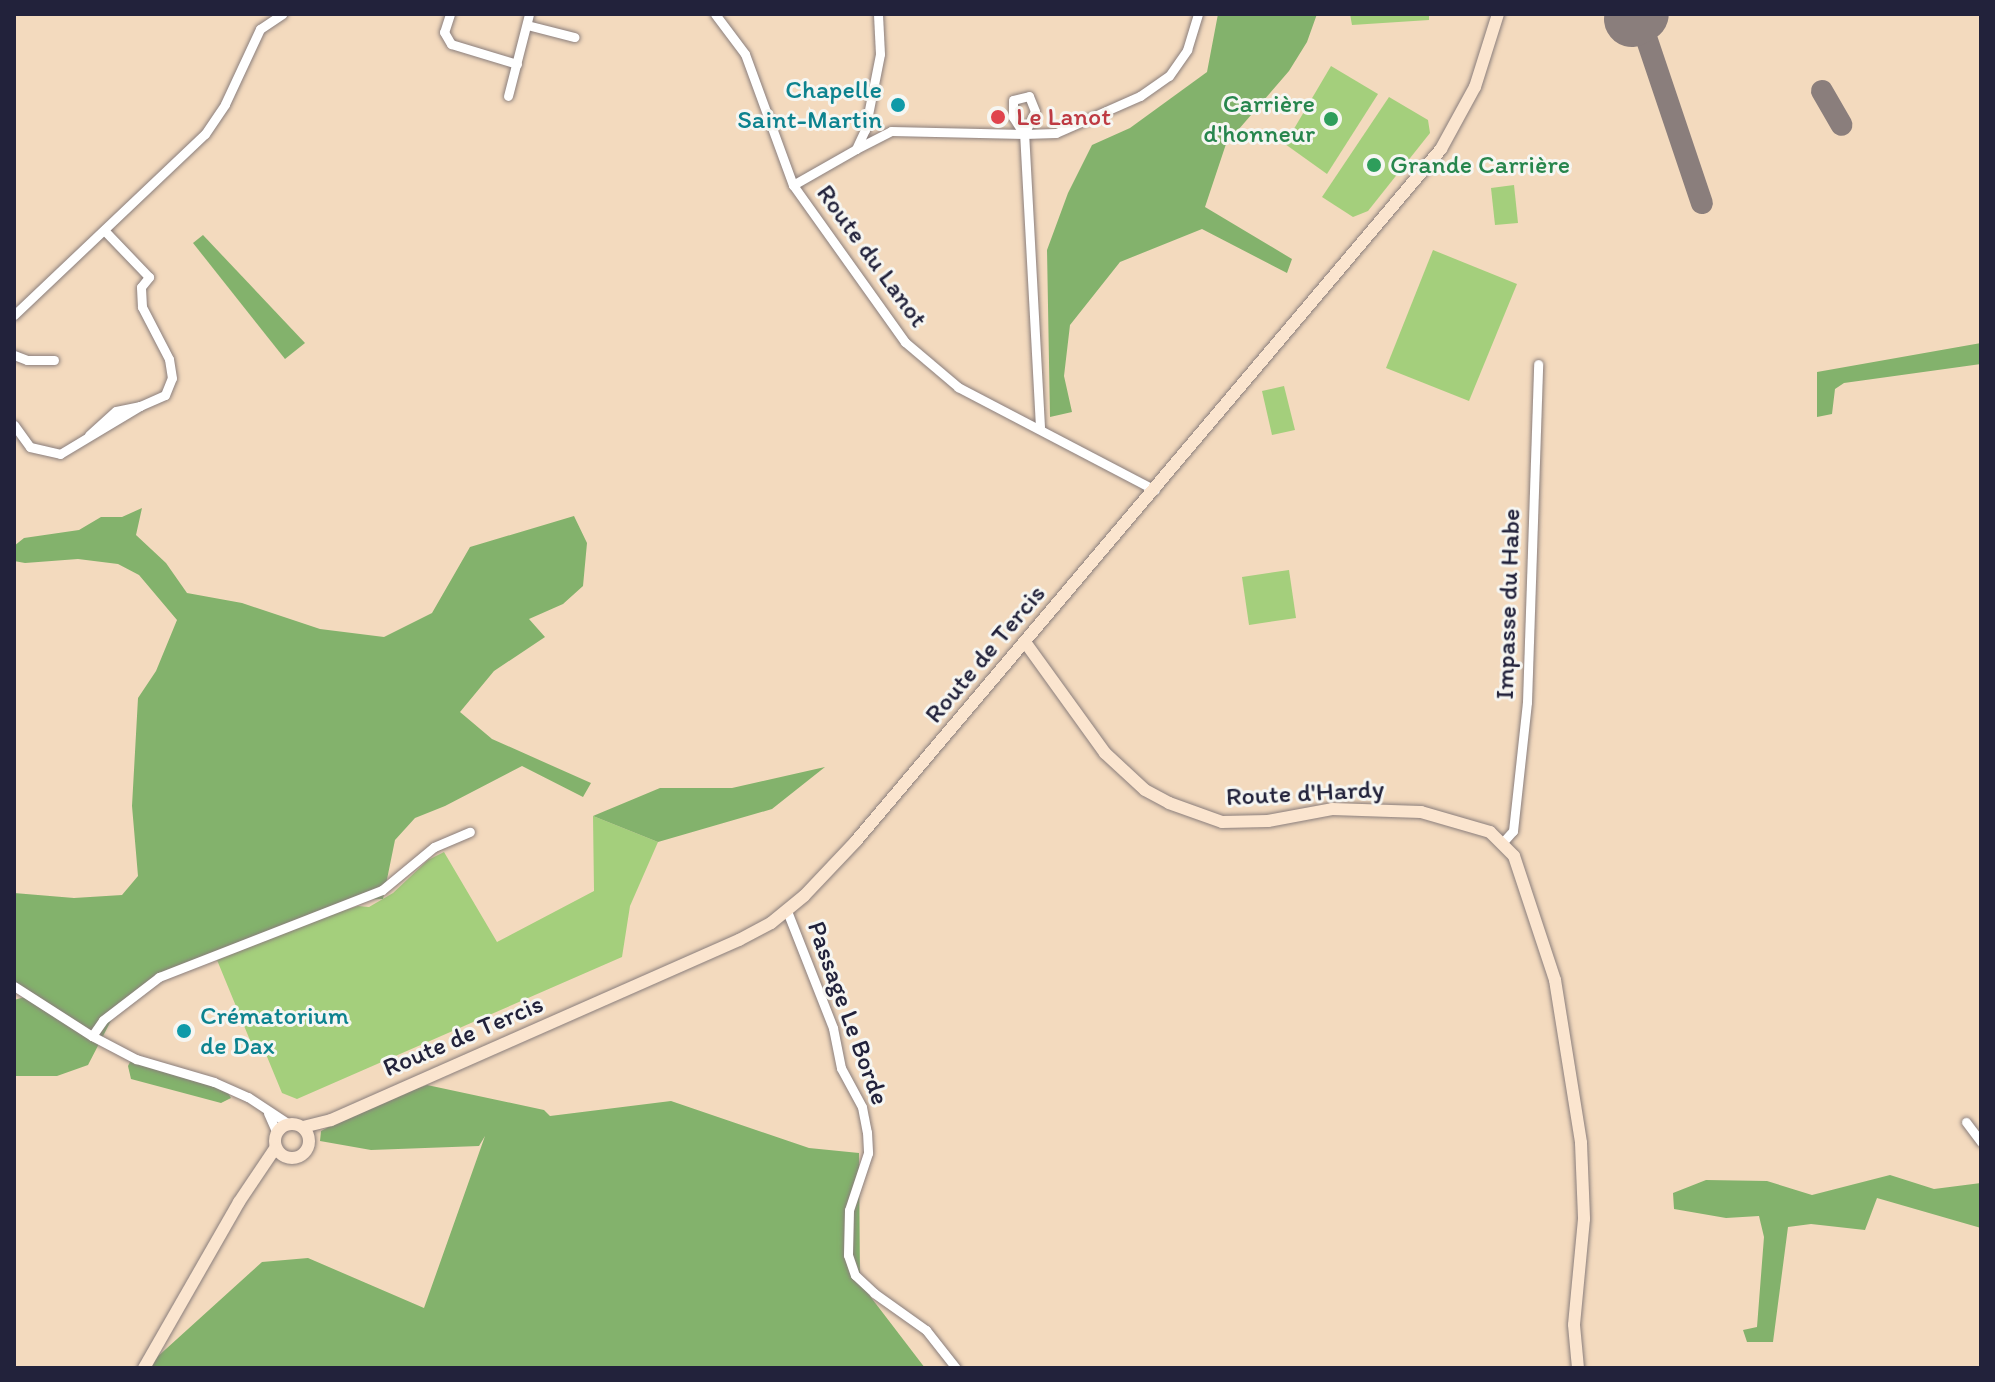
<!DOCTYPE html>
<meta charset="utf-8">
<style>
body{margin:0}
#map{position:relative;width:1995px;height:1382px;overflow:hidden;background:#f3dabe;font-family:Itim,sans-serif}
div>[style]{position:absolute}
.green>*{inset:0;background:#a4cf7c}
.forest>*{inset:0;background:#83b26c}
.taxiway>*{height:22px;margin:-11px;padding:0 11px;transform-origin:11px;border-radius:11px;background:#8a7e7c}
.runway>*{height:56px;margin:-28px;padding:0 28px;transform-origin:28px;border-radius:28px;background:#8a7e7c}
.roads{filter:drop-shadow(0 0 2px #8a7e7c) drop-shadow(0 0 2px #8a7e7c)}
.street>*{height:9px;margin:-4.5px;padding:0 4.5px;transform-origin:4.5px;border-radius:4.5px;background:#fff}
.secondary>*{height:12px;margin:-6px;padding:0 6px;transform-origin:6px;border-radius:6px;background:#fbe5cf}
.secondary>.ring{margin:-6px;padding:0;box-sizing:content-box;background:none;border:12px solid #fbe5cf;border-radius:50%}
.dots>*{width:22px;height:22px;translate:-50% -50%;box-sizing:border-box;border:4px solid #f6f6f2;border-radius:50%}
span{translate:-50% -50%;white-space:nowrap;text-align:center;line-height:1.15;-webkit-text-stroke:6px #f6f6f2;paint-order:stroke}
.culture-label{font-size:26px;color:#0d838f}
.right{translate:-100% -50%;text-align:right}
.left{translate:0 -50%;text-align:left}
.leisure-label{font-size:26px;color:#27864d}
.health-label{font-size:26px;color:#be3a42}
.street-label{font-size:26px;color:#22223b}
.frame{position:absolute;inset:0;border:16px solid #22223b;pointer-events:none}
</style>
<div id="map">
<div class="green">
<i style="clip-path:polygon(1350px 14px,1429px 14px,1429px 20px,1352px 25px)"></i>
<i style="clip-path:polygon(1331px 66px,1378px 94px,1327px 174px,1285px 144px)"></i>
<i style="clip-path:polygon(1389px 97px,1428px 120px,1430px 133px,1368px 211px,1353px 217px,1322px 197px)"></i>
<i style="clip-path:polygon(1514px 185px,1518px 223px,1495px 225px,1491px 188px)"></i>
<i style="clip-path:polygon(1433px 250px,1517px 284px,1469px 401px,1386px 368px)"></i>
<i style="clip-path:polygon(1284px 386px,1295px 430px,1272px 435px,1262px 391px)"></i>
<i style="clip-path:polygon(1289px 570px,1296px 618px,1249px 625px,1242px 577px)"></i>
<i style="clip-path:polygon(593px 816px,658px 842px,630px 906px,622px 957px,297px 1099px,282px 1093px,263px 1047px,254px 1050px,217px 960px,326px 916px,358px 906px,369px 907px,393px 893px,428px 860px,444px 852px,497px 942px,594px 891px)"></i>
</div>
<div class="forest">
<i style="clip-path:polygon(1218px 14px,1317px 14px,1307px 42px,1289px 71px,1226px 144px,1205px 207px,1292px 259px,1287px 273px,1202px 229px,1120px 262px,1070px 325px,1064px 376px,1072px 412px,1050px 417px,1047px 250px,1068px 193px,1092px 145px,1130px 128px,1207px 72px)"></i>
<i style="clip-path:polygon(203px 235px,305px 343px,285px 359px,193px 243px)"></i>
<i style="clip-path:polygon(1981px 343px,1981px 364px,1844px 383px,1835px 389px,1832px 414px,1817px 417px,1817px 372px)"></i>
<i style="clip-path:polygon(142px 508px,136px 535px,166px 563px,187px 593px,242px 603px,320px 629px,384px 637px,432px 613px,470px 547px,574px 516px,587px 543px,583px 586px,563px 604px,529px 619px,545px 637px,494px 671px,460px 712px,492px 739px,591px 783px,583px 797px,522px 766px,445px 806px,415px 818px,395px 840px,383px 899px,350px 900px,159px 977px,117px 1009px,88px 1065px,57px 1076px,14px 1076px,14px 1000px,28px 996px,14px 986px,14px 893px,74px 898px,122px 895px,138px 876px,132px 806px,138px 698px,156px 671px,177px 620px,139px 575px,118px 564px,78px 559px,25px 563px,14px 561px,14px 546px,24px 538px,79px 530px,101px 517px,122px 517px)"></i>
<i style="clip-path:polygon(825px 767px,772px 809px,658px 842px,593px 816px,660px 788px,732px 788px)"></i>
<i style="clip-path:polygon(131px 1060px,227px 1091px,231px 1098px,221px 1103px,131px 1079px,128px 1066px)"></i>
<i style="clip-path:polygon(427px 1085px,544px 1110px,550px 1116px,671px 1101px,809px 1148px,859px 1153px,860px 1283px,925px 1368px,145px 1368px,262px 1262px,308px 1258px,424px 1308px,485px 1136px,479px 1146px,371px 1150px,320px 1141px,321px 1131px,376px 1102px)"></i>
<i style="clip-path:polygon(1890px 1175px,1934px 1189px,1981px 1183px,1981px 1228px,1877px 1198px,1865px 1230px,1811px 1224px,1788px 1227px,1773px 1342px,1747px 1342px,1743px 1330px,1757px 1327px,1764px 1237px,1759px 1216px,1726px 1218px,1674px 1209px,1673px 1193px,1706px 1180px,1767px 1181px,1812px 1195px)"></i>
</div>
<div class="taxiway">
<i style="left:1647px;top:40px;width:172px;rotate:71.4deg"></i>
<i style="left:1822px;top:91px;width:39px;rotate:60deg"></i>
</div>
<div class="runway">
<i style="left:1632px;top:19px;width:10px;rotate:-29deg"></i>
</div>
<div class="roads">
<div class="street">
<i style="left:450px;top:14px;width:19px;rotate:108deg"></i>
<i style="left:444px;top:32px;width:14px;rotate:60deg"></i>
<i style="left:451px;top:44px;width:69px;rotate:16.9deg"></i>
<i style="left:715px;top:14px;width:50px;rotate:53.1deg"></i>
<i style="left:745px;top:54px;width:140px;rotate:69.9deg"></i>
<i style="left:793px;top:185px;width:193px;rotate:54.5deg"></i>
<i style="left:905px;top:342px;width:70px;rotate:40.3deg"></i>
<i style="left:958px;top:387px;width:222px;rotate:27.6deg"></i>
<i style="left:527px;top:25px;width:49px;rotate:14.3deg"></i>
<i style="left:508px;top:96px;width:85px;rotate:-75.6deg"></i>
<i style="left:856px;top:149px;width:39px;rotate:-27deg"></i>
<i style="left:891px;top:131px;width:133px;rotate:1.3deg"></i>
<i style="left:1024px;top:134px;width:25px;rotate:-64deg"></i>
<i style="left:1035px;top:111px;width:16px;rotate:-112deg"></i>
<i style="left:1029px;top:96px;width:16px;rotate:166deg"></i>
<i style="left:1013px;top:100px;width:17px;rotate:90deg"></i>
<i style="left:1013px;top:117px;width:20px;rotate:57deg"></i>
<i style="left:793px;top:185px;width:73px;rotate:-29.7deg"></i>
<i style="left:856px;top:149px;width:21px;rotate:-65deg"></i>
<i style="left:865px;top:130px;width:77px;rotate:-78.8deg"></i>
<i style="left:880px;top:54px;width:40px;rotate:-92.9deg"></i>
<i style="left:14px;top:315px;width:263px;rotate:-43.5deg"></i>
<i style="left:205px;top:134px;width:36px;rotate:-56deg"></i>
<i style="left:225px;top:104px;width:83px;rotate:-65deg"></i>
<i style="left:260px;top:29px;width:27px;rotate:-34deg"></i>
<i style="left:14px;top:355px;width:14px;rotate:21deg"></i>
<i style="left:27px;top:360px;width:27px"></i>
<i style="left:14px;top:425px;width:27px;rotate:54deg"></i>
<i style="left:30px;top:447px;width:31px;rotate:13deg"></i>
<i style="left:60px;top:454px;width:93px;rotate:-31deg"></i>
<i style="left:1040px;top:427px;width:293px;rotate:-93.1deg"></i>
<i style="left:1024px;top:134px;width:32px;rotate:-2deg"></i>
<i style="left:1056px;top:133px;width:92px;rotate:-23.8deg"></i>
<i style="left:1140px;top:96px;width:35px;rotate:-35deg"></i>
<i style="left:1169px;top:76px;width:32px;rotate:-55deg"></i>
<i style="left:1187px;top:50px;width:38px;rotate:-73deg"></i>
<i style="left:89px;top:435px;width:36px;rotate:-42deg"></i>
<i style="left:116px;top:411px;width:25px;rotate:-12deg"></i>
<i style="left:140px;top:406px;width:27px;rotate:-24deg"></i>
<i style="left:165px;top:395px;width:18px;rotate:-68deg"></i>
<i style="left:172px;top:378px;width:19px;rotate:-99deg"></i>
<i style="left:169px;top:359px;width:59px;rotate:-117.4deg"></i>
<i style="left:142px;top:307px;width:20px;rotate:-93deg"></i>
<i style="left:141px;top:287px;width:13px;rotate:-51deg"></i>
<i style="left:149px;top:277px;width:65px;rotate:-133.8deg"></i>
<i style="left:1503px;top:842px;width:15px;rotate:-48deg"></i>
<i style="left:1513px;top:831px;width:130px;rotate:-83.8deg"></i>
<i style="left:1527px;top:702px;width:338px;rotate:-88.1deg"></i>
<i style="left:787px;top:911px;width:126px;rotate:68.5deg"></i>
<i style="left:833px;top:1028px;width:41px;rotate:78.7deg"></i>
<i style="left:841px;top:1068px;width:44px;rotate:61.7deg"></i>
<i style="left:862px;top:1107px;width:25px;rotate:79deg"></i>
<i style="left:867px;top:1132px;width:21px;rotate:87deg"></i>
<i style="left:868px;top:1153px;width:60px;rotate:108.4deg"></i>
<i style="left:849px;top:1210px;width:45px;rotate:91.3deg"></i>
<i style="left:848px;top:1255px;width:21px;rotate:71deg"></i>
<i style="left:855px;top:1275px;width:26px;rotate:43deg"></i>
<i style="left:874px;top:1293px;width:64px;rotate:35.4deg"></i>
<i style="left:926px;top:1330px;width:48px;rotate:51.7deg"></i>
<i style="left:14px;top:986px;width:93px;rotate:32.7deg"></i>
<i style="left:92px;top:1036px;width:50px;rotate:27.6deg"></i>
<i style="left:136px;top:1059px;width:81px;rotate:16.4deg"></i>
<i style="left:214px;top:1082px;width:37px;rotate:24deg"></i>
<i style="left:248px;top:1097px;width:49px;rotate:33.4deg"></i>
<i style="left:92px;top:1036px;width:19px;rotate:-55deg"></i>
<i style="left:103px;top:1020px;width:71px;rotate:-37.5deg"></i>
<i style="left:159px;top:977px;width:239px;rotate:-21.3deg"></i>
<i style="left:382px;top:890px;width:67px;rotate:-39.6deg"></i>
<i style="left:434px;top:847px;width:39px;rotate:-23deg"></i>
<i style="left:268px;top:1113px;width:22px;rotate:66deg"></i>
<i style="left:1966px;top:1122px;width:25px;rotate:53deg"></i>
</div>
<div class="secondary">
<i style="left:1025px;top:642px;width:137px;rotate:54.2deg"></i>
<i style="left:1105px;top:753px;width:54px;rotate:42.8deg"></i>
<i style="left:1145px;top:790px;width:27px;rotate:28deg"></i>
<i style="left:1169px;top:803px;width:56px;rotate:19.7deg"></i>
<i style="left:1222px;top:822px;width:46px;rotate:-1.2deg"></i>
<i style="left:1268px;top:821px;width:65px;rotate:-10.6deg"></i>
<i style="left:1332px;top:809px;width:89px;rotate:1.9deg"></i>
<i style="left:1421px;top:812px;width:72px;rotate:16.2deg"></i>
<i style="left:1490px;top:832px;width:34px;rotate:45deg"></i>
<i style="left:1514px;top:856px;width:131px;rotate:71.7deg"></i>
<i style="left:1555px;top:980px;width:165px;rotate:80.9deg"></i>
<i style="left:1581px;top:1143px;width:76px;rotate:87.7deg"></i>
<i style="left:1584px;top:1219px;width:106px;rotate:95.4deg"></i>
<i style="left:1574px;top:1325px;width:43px;rotate:84.7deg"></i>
<i class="ring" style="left:275px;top:1124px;width:22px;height:22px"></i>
<i style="left:303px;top:1127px;width:29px;rotate:-14deg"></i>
<i style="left:331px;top:1120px;width:446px;rotate:-23.8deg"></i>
<i style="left:739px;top:940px;width:36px;rotate:-28deg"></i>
<i style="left:771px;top:923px;width:43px;rotate:-39.3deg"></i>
<i style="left:804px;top:896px;width:76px;rotate:-46.6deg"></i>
<i style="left:856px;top:841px;width:906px;rotate:-49.79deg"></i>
<i style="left:1441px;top:149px;width:71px;rotate:-61.3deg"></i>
<i style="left:1475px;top:87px;width:77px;rotate:-72.5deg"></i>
<i style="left:144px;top:1368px;width:191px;rotate:-60.2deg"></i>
<i style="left:239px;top:1202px;width:66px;rotate:-56.1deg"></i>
</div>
</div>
<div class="dots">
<i style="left:898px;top:105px;background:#0f9aa8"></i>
<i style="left:998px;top:117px;background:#e0444e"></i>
<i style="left:1331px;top:119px;background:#2e9e5b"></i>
<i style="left:1374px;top:165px;background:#2e9e5b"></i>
<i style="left:184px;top:1031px;background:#0f9aa8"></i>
</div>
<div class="culture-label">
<span class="right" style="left:882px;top:105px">Chapelle<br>Saint-Martin</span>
<span class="left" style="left:200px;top:1031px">Crématorium<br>de Dax</span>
</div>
<div class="leisure-label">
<span class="right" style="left:1315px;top:119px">Carrière<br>d'honneur</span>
<span class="left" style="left:1390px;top:165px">Grande Carrière</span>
</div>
<div class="health-label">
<span class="left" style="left:1016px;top:117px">Le Lanot</span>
</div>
<div class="street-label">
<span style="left:872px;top:256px;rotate:54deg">Route du Lanot</span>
<span style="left:1508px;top:604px;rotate:-88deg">Impasse du Habe</span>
<span style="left:985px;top:654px;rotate:-50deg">Route de Tercis</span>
<span style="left:1305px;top:793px;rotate:-3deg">Route d'Hardy</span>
<span style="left:848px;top:1013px;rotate:70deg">Passage Le Borde</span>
<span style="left:463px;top:1036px;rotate:-23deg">Route de Tercis</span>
</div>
<div class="frame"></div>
</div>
